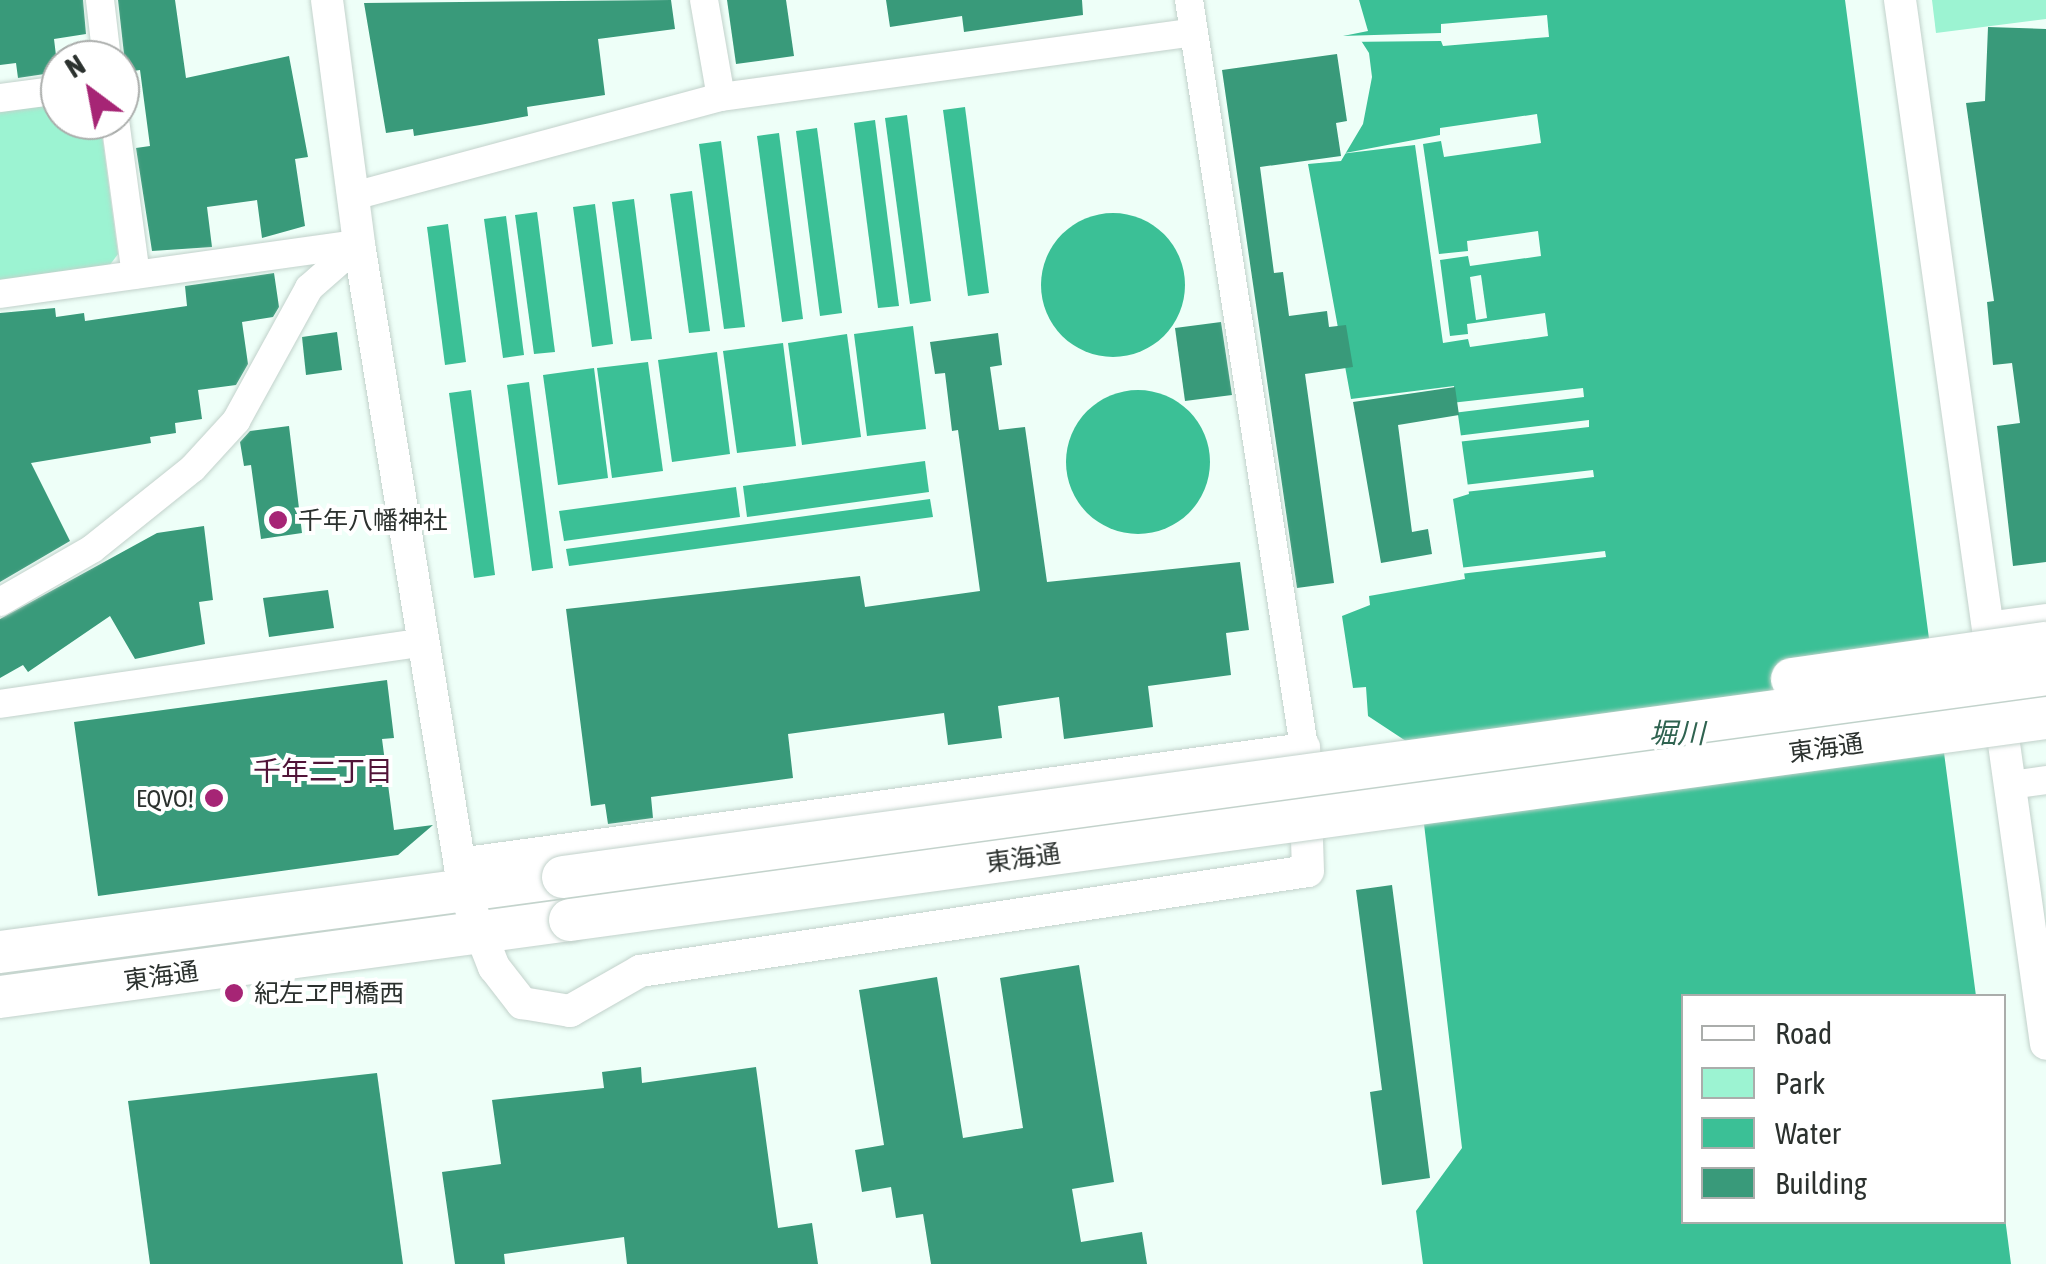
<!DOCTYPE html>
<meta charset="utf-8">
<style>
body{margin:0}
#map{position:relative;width:2046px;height:1264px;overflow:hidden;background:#eefff8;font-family:"Asap Condensed","Noto Sans JP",sans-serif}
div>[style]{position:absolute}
.green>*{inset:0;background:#9cf3d2}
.water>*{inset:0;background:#3bc096}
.round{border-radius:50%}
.pier>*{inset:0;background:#eefff8}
.building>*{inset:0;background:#399a7a}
.roads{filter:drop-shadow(0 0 2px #c2d2cb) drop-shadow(0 0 2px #c2d2cb)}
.minor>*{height:28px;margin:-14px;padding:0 14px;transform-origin:14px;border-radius:14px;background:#fff}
.tertiary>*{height:32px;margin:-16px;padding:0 16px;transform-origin:16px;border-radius:16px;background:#fff}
.primary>*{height:42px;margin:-21px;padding:0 21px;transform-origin:21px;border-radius:21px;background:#fff}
.bridges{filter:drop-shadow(0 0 2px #c2d2cb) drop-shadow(0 0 2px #c2d2cb)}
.primary-bridge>*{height:42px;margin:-21px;padding:0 21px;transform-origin:21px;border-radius:21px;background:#fff}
.dots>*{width:28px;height:28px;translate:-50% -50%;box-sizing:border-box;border:5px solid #fff;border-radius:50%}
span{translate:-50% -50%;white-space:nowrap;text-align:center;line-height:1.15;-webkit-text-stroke:8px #fff;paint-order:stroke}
.poi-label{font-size:25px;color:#2b312e}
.left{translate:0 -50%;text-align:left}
.right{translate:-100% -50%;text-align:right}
.street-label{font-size:25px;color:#2b312e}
.water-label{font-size:28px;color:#2f6350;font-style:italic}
.neighbourhood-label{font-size:28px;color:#511438}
.legend{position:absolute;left:1681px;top:994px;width:325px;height:230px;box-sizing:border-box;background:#fff;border:2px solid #aaadab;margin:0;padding:12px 18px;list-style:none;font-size:30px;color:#2b312e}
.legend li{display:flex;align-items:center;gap:20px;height:50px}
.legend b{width:50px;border:2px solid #aaadab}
.north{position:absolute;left:40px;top:40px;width:100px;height:100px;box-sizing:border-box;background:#fff;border:2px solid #aaadab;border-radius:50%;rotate:328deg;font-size:28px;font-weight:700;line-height:40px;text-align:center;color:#2b312e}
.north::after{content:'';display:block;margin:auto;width:35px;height:45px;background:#a62575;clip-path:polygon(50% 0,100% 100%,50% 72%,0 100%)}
</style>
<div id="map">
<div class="green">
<i style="clip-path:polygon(1932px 0,2046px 0,2046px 19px,1936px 33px)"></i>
<i style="clip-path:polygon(60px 101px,60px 120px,100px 120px,118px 254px,109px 266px,0 281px,0 110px)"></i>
</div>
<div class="water">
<i style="clip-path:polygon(1359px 0,1845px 0,1976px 996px,1684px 996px,1684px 1222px,2004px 1222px,2004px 1210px,2011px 1264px,1423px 1264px,1416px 1211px,1462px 1148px,1415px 747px,1368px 716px,1366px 687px,1353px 688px,1342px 616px,1370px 605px,1369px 596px,1465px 579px,1453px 499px,1469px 494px,1454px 386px,1351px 399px,1308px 164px,1341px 161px,1363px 124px,1372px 77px,1369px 53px,1360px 39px,1344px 41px,1343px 36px,1368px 31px)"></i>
<i style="clip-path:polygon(965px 107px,989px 293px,968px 296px,943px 110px)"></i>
<i style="clip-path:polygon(907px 115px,931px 301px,910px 304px,885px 118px)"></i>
<i style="clip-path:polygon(875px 120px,899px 306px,878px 308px,854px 123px)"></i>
<i style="clip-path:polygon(817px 128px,842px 313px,820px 316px,796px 131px)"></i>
<i style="clip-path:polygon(779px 133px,803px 319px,782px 322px,757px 136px)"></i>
<i style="clip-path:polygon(721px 141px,745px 327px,724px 329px,699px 144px)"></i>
<i style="clip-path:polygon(692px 191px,710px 331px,689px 333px,670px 194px)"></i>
<i style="clip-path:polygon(634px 199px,652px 339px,631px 341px,612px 202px)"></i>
<i style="clip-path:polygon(595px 204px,613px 344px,592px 347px,573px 207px)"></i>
<i style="clip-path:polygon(537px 212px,555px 352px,534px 354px,515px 215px)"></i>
<i class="round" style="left:1041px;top:213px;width:144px;height:144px"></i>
<i style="clip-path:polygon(506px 216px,524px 355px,503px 358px,484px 219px)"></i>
<i style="clip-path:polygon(448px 224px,466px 362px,445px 365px,427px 227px)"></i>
<i style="clip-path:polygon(913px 326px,926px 429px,867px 436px,854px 334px)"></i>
<i style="clip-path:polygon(847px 334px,861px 437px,802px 445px,788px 343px)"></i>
<i style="clip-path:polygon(783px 343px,796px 446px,737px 453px,723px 351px)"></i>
<i style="clip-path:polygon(717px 352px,730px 454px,672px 462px,658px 360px)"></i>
<i style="clip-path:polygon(648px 362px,663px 471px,612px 478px,597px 368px)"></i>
<i style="clip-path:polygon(594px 368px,608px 478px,558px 485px,543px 375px)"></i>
<i style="clip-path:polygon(529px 382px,553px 568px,532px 571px,507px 385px)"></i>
<i style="clip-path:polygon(471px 390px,495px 575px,474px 578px,449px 393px)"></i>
<i class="round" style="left:1066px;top:390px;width:144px;height:144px"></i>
<i style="clip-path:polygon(925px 461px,929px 492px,747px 517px,743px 486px)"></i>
<i style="clip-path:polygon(736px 487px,740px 517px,564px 541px,559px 511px)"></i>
<i style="clip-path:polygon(930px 499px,933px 517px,569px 566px,566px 549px)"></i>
</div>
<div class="pier">
<i style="clip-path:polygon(1547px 15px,1549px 37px,1443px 46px,1441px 41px,1341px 42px,1341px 36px,1441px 33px,1441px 24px)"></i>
<i style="clip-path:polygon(1537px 114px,1541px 143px,1444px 157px,1441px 141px,1423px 144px,1439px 254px,1468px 251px,1467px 241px,1538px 231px,1541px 256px,1470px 266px,1468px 256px,1440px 260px,1450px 336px,1468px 334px,1467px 324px,1545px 313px,1548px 336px,1470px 347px,1468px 339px,1443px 343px,1415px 145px,1340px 154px,1440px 135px,1440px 128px)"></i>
<i style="clip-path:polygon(1481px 275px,1487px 318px,1476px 320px,1470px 277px)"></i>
<i style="clip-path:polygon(1583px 388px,1584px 397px,1453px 413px,1451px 403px)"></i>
<i style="clip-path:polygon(1589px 420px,1589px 427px,1457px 442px,1456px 436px)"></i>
<i style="clip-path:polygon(1593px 470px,1594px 477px,1465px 492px,1464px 485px)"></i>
<i style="clip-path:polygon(1605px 551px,1606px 557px,1460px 574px,1459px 568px)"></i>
</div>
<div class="building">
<i style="clip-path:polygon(0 0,83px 0,86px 34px,54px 39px,58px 72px,18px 78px,16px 63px,0 65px)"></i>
<i style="clip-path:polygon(118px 0,175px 0,186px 78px,289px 56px,308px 157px,295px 159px,305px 226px,262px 238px,257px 200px,207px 207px,212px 247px,152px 251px,136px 148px,150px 146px,140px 70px,126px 72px)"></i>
<i style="clip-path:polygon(671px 0,675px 29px,598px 39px,605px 95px,527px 107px,528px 116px,480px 125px,414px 136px,413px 129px,386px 133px,364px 3px)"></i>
<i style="clip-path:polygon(727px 0,786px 0,794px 56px,736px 64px)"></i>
<i style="clip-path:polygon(886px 0,1082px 0,1083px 15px,964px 32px,962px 16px,890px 27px)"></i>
<i style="clip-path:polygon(1988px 27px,2046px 29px,2046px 562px,2013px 566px,1997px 426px,2020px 423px,2012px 363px,1993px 365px,1987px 302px,1994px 301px,1966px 103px,1985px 101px)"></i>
<i style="clip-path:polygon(1337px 54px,1347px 121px,1336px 123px,1341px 156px,1260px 167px,1274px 273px,1283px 272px,1289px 316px,1327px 311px,1329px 327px,1346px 325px,1353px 367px,1305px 374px,1334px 583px,1297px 588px,1222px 70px)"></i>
<i style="clip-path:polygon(274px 273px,279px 307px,273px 317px,242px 322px,248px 364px,236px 385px,198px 390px,202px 419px,175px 423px,176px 433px,150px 437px,151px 443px,31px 463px,70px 541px,0 582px,0 313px,55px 308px,56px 317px,84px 313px,85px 321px,187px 306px,185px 286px)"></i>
<i style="clip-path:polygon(1221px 322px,1232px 395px,1185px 401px,1175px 328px)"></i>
<i style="clip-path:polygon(337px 332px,342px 370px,306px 375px,302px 337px)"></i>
<i style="clip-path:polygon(998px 333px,1002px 365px,990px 367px,999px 430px,1025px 427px,1047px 582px,1240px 562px,1249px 630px,1226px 633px,1231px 675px,1148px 686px,1153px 727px,1064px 739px,1059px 697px,998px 706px,1002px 738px,948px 745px,944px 713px,788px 734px,793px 778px,651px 797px,653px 818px,608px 824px,605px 804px,591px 806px,566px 609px,860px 576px,865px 607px,980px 591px,958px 430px,952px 431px,945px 373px,935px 374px,930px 342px)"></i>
<i style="clip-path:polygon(1455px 387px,1459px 415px,1398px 425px,1412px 532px,1428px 529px,1432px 554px,1381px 563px,1353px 402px)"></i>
<i style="clip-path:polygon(289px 426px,302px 533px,261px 539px,251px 465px,244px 466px,240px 442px,250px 431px)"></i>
<i style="clip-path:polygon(204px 526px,213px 600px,199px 602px,205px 644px,135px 659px,110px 616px,28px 672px,23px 665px,0 678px,0 619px,157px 533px)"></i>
<i style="clip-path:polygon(328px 590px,334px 628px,269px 637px,263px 598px)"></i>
<i style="clip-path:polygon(387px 680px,394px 738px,382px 739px,394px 830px,433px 825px,398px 855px,98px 896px,74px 722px)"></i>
<i style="clip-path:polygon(1392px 885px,1430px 1178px,1382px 1185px,1370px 1092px,1382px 1090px,1356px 890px)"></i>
<i style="clip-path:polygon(1079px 965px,1114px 1182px,1072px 1189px,1081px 1242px,1142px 1232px,1147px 1264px,931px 1264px,923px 1214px,896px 1218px,891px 1187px,862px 1192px,855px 1150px,884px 1145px,859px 990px,937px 977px,963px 1138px,1023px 1128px,1000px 978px)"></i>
<i style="clip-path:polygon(641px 1067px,642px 1083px,756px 1067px,778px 1228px,812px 1223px,818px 1264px,627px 1264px,624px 1237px,504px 1254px,505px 1264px,455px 1264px,442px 1172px,501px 1164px,492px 1100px,604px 1088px,602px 1072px)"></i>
<i style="clip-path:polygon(377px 1073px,403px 1264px,150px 1264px,128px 1101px)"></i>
</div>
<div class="roads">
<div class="minor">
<i style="left:100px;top:0;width:60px;rotate:83.3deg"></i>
<i style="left:704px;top:0;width:98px;rotate:80.1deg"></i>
<i style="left:0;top:98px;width:61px;rotate:-7.6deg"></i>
<i style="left:115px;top:120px;width:156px;rotate:82.3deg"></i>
<i style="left:357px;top:195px;width:377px;rotate:-15.1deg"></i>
<i style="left:721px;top:97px;width:476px;rotate:-7.8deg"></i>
<i style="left:0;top:294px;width:361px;rotate:-8deg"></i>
<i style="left:0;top:602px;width:106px;rotate:-29.9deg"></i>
<i style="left:92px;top:549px;width:129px;rotate:-38.7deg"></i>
<i style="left:193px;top:468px;width:64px;rotate:-47.5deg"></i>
<i style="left:236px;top:421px;width:152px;rotate:-61.2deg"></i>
<i style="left:309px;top:288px;width:67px;rotate:-41.3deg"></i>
<i style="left:1987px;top:626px;width:60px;rotate:-7.7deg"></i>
<i style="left:0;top:704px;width:429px;rotate:-8.3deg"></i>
<i style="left:2011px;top:785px;width:35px;rotate:-8deg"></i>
<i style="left:459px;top:862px;width:853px;rotate:-7.75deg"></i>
<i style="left:1304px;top:747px;width:756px;rotate:-98.75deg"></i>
</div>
<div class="tertiary">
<i style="left:327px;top:0;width:246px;rotate:82.5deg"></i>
<i style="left:359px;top:244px;width:655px;rotate:80.78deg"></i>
<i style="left:464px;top:891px;width:82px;rotate:68.5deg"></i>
<i style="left:494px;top:967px;width:46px;rotate:52.1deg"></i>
<i style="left:522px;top:1003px;width:49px;rotate:9.5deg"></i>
<i style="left:570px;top:1011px;width:81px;rotate:-29.7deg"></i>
<i style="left:640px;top:971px;width:675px;rotate:-8.51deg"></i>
<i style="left:1308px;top:871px;width:124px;rotate:-91.8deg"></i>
<i style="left:1900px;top:0;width:1054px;rotate:82.04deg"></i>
</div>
<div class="primary">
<i style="left:0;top:952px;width:568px;rotate:-7.59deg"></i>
<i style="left:0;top:997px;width:575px;rotate:-7.69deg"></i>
</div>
</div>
<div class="bridges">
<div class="primary-bridge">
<i style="left:1792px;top:679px;width:257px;rotate:-8.1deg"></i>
<i style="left:563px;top:877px;width:1497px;rotate:-7.79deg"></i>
<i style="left:570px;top:920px;width:1490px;rotate:-7.79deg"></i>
</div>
</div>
<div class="dots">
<i style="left:278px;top:520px;background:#a62575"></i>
<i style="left:214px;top:798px;background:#a62575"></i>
<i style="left:234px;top:993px;background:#a62575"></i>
</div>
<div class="poi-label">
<span class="left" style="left:298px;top:520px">千年八幡神社</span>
<span class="right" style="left:194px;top:798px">EQVO!</span>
<span class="left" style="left:254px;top:993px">紀左ヱ門橋西</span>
</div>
<div class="street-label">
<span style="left:1826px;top:748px;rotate:-8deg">東海通</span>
<span style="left:1023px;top:858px;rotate:-8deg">東海通</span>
<span style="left:161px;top:976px;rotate:-8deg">東海通</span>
</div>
<div class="water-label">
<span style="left:1677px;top:733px">堀川</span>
</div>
<div class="neighbourhood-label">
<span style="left:323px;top:771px">千年二丁目</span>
</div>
<ul class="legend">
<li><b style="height:12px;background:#fff"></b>Road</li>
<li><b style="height:28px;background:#9cf3d2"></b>Park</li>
<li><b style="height:28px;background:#3bc096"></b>Water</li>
<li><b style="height:28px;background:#399a7a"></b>Building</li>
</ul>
<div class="north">N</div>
</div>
